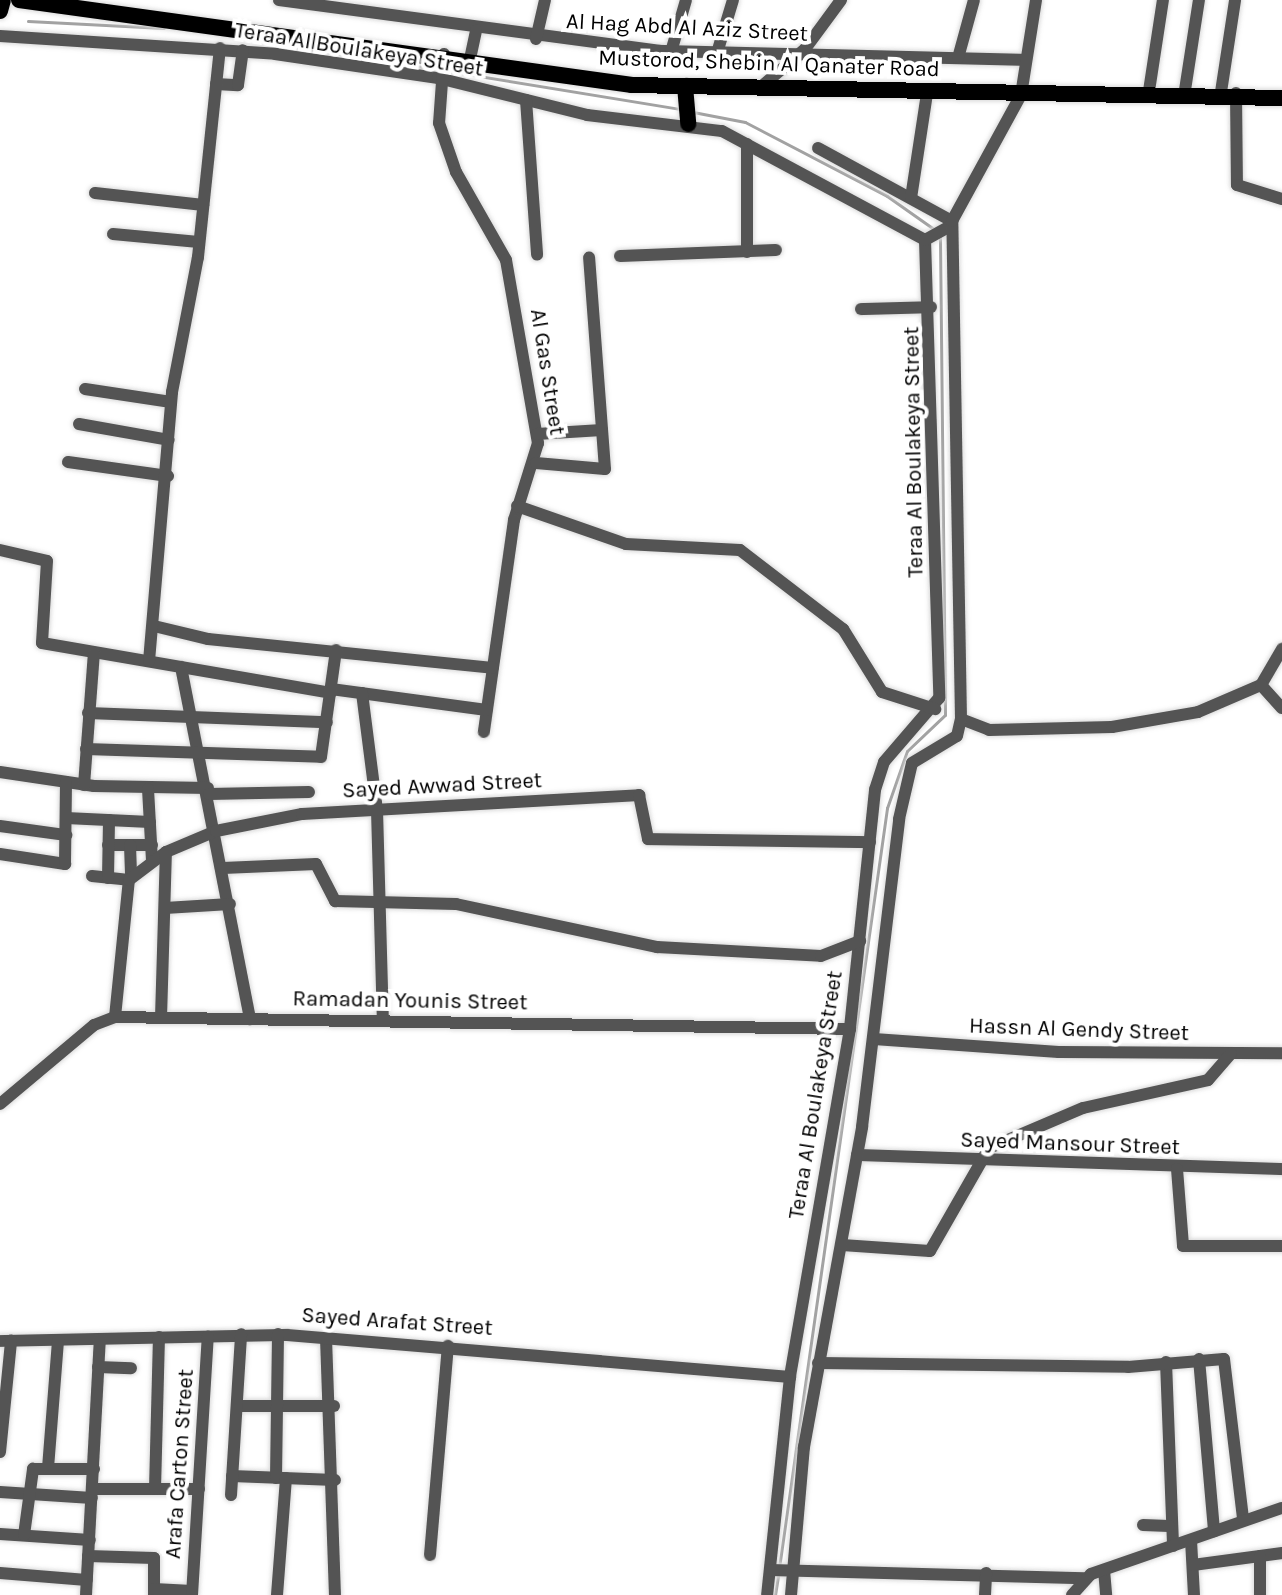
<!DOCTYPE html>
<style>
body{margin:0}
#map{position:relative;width:1282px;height:1595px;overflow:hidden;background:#fff;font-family:Karla,sans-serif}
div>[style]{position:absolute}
.stream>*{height:3px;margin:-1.5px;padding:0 1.5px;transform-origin:1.5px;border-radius:1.5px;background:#a2a2a2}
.roads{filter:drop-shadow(0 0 2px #dbdbdb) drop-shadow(0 0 2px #dbdbdb)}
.minor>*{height:12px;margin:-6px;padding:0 6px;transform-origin:6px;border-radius:6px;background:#545454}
.major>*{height:16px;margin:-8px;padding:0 8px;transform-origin:8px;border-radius:8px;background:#000}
span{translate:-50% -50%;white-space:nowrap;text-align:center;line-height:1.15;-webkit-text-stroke:8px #fff;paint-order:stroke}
.street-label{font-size:22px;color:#000}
</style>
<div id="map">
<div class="stream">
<i style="left:28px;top:21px;width:136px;rotate:2.9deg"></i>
<i style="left:238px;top:38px;width:205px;rotate:9deg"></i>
<i style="left:448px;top:71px;width:236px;rotate:9.3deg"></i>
<i style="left:693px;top:112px;width:53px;rotate:10.9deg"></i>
<i style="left:745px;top:122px;width:160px;rotate:27.5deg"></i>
<i style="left:887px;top:196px;width:59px;rotate:35.3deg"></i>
<i style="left:779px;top:1568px;width:768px;rotate:-81.91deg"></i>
<i style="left:887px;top:808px;width:60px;rotate:-70.7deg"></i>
<i style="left:907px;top:751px;width:52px;rotate:-43.5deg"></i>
<i style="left:945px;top:715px;width:479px;rotate:-90.6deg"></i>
<i style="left:775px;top:1595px;width:20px;rotate:-81deg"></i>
</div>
<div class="roads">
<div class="minor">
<i style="left:279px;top:0;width:385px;rotate:7.6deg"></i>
<i style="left:661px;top:51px;width:363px;rotate:1.4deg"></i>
<i style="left:0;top:36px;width:276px;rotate:3.7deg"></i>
<i style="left:275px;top:54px;width:165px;rotate:8.4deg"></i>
<i style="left:438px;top:78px;width:154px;rotate:13.9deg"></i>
<i style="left:587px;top:115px;width:136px;rotate:6.8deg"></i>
<i style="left:722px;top:131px;width:230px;rotate:28.2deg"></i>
<i style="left:925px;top:240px;width:458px;rotate:88.2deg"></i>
<i style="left:939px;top:698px;width:84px;rotate:130.7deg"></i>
<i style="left:884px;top:762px;width:29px;rotate:108deg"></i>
<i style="left:875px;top:790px;width:240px;rotate:96deg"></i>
<i style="left:850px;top:1029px;width:353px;rotate:99.8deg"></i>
<i style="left:790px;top:1377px;width:219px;rotate:96deg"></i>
<i style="left:536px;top:39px;width:40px;rotate:-77deg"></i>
<i style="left:671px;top:52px;width:54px;rotate:-73.9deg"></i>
<i style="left:717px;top:53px;width:55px;rotate:-73.2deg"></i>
<i style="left:444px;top:54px;width:69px;rotate:94.1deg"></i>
<i style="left:439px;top:123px;width:52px;rotate:70.9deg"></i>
<i style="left:456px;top:172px;width:101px;rotate:60.4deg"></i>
<i style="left:506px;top:260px;width:186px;rotate:80.1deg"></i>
<i style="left:538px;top:443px;width:81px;rotate:107.3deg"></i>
<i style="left:514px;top:520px;width:214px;rotate:98.1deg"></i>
<i style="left:958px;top:58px;width:60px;rotate:-74.6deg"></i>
<i style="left:470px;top:59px;width:29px;rotate:-78deg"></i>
<i style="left:216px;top:84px;width:22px;rotate:3deg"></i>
<i style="left:238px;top:85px;width:35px;rotate:-82deg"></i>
<i style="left:762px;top:86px;width:57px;rotate:-40.7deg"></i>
<i style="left:805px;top:49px;width:61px;rotate:-53.7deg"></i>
<i style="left:1185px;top:90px;width:91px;rotate:-81.2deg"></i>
<i style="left:1149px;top:91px;width:92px;rotate:-81.3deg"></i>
<i style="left:1221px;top:92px;width:93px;rotate:-81.3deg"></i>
<i style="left:1236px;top:93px;width:92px;rotate:89.4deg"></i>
<i style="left:1237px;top:185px;width:47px;rotate:17.3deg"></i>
<i style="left:526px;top:100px;width:155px;rotate:85.9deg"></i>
<i style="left:747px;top:144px;width:108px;rotate:90deg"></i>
<i style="left:818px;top:148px;width:153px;rotate:28.6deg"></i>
<i style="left:95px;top:193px;width:109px;rotate:6.3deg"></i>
<i style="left:911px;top:198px;width:106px;rotate:-81.3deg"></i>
<i style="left:113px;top:234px;width:86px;rotate:5.3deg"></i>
<i style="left:925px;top:240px;width:31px;rotate:-29deg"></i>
<i style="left:620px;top:256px;width:156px;rotate:-2.2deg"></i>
<i style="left:861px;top:309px;width:70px;rotate:-1.6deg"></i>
<i style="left:85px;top:389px;width:87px;rotate:8.6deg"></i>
<i style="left:79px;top:424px;width:91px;rotate:10.1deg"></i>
<i style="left:537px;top:434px;width:65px;rotate:-3.5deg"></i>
<i style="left:68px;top:462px;width:101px;rotate:8deg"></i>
<i style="left:536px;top:463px;width:69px;rotate:5deg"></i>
<i style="left:605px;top:469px;width:212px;rotate:-94.3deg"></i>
<i style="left:517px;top:506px;width:115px;rotate:19.2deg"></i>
<i style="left:626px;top:544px;width:114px;rotate:3deg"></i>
<i style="left:740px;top:550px;width:130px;rotate:37.5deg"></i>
<i style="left:843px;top:629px;width:74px;rotate:58.2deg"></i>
<i style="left:882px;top:692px;width:56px;rotate:17.8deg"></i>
<i style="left:0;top:550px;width:48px;rotate:13.2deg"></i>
<i style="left:47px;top:561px;width:82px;rotate:93.5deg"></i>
<i style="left:42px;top:643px;width:293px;rotate:9.8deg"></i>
<i style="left:154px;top:626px;width:56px;rotate:13.5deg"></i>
<i style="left:208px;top:639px;width:286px;rotate:5.8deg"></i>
<i style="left:149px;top:661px;width:270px;rotate:-85.1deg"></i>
<i style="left:172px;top:392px;width:137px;rotate:-79.1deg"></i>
<i style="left:198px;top:257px;width:210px;rotate:-84deg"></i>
<i style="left:181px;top:667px;width:359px;rotate:78.9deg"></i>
<i style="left:1261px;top:685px;width:42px;rotate:-59.7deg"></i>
<i style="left:331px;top:689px;width:157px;rotate:7.7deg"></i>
<i style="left:362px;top:693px;width:118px;rotate:82.7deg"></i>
<i style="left:377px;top:810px;width:211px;rotate:88.4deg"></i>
<i style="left:88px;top:713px;width:239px;rotate:2.2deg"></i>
<i style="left:961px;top:719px;width:30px;rotate:21deg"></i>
<i style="left:989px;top:730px;width:123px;rotate:-1.4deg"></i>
<i style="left:1112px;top:727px;width:87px;rotate:-9.9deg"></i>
<i style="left:1198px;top:712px;width:69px;rotate:-23.2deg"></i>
<i style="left:1261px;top:685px;width:31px;rotate:48deg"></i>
<i style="left:86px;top:749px;width:235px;rotate:1.9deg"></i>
<i style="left:321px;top:757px;width:108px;rotate:-82deg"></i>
<i style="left:0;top:772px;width:95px;rotate:8.5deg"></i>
<i style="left:94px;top:786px;width:114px;rotate:1deg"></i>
<i style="left:84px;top:785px;width:132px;rotate:-85.7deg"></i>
<i style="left:148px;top:789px;width:72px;rotate:86.8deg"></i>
<i style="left:209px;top:794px;width:100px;rotate:-1.1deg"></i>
<i style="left:66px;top:818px;width:84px;rotate:2.7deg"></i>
<i style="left:0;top:826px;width:67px;rotate:7.8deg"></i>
<i style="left:108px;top:845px;width:44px"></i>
<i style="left:130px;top:845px;width:31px;rotate:88deg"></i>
<i style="left:0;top:854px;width:66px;rotate:8.7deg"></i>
<i style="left:65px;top:864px;width:82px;rotate:-89.3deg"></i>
<i style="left:223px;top:868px;width:93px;rotate:-2.5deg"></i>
<i style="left:316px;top:864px;width:42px;rotate:62.8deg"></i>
<i style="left:335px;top:901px;width:121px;rotate:1.4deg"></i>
<i style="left:456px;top:904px;width:206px;rotate:12.1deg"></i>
<i style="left:657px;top:947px;width:164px;rotate:3.1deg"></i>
<i style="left:821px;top:956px;width:42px;rotate:-21deg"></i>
<i style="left:92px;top:876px;width:37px;rotate:6deg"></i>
<i style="left:108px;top:878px;width:58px;rotate:-89deg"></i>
<i style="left:165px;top:908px;width:65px;rotate:-3.5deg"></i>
<i style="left:115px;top:1017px;width:138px;rotate:-84.2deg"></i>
<i style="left:129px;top:880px;width:46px;rotate:-37.1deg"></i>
<i style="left:166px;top:852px;width:54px;rotate:-22.8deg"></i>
<i style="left:216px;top:831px;width:88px;rotate:-11.2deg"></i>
<i style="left:302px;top:814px;width:338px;rotate:-3.2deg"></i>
<i style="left:639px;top:795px;width:45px;rotate:78.4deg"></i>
<i style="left:648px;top:839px;width:222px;rotate:0.8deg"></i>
<i style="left:161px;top:1018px;width:166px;rotate:-88.3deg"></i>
<i style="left:874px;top:1039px;width:185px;rotate:4deg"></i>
<i style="left:1059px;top:1052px;width:223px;rotate:0.3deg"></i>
<i style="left:0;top:1104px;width:123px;rotate:-40deg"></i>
<i style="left:94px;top:1025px;width:22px;rotate:-21deg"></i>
<i style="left:115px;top:1017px;width:735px;rotate:0.94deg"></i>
<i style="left:857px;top:1155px;width:425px;rotate:1.9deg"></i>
<i style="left:1177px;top:1169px;width:77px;rotate:85.5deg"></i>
<i style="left:1183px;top:1246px;width:99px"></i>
<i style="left:842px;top:1245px;width:88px;rotate:3.9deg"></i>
<i style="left:930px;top:1251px;width:119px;rotate:-60.2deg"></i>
<i style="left:989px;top:1148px;width:102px;rotate:-23.1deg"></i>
<i style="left:1083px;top:1108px;width:128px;rotate:-12.6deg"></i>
<i style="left:1208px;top:1080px;width:35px;rotate:-49deg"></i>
<i style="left:326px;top:1338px;width:257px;rotate:88deg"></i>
<i style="left:0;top:1341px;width:287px;rotate:-1.2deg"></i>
<i style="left:287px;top:1335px;width:505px;rotate:4.77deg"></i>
<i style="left:1199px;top:1359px;width:173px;rotate:85deg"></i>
<i style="left:1166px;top:1362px;width:184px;rotate:87.8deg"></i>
<i style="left:818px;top:1363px;width:310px;rotate:0.7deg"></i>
<i style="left:1128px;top:1367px;width:96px;rotate:-4.8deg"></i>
<i style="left:1224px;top:1359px;width:161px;rotate:83.2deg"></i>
<i style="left:98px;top:1367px;width:33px;rotate:2deg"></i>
<i style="left:237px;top:1406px;width:97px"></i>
<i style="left:0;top:1452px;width:112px;rotate:-84.3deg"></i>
<i style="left:48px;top:1468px;width:128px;rotate:-85.5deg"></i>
<i style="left:232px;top:1476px;width:103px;rotate:2.2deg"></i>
<i style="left:276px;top:1478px;width:144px;rotate:-89.2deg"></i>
<i style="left:93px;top:1489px;width:106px"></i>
<i style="left:155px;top:1489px;width:152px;rotate:-88.5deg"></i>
<i style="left:0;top:1492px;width:92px;rotate:3.7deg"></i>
<i style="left:231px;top:1495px;width:161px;rotate:-86.4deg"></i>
<i style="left:1143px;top:1525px;width:26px;rotate:2deg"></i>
<i style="left:0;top:1534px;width:90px;rotate:3.8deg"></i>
<i style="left:24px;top:1535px;width:67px;rotate:-82.2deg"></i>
<i style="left:33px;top:1469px;width:61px"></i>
<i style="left:1191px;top:1540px;width:55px;rotate:86.9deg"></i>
<i style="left:430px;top:1555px;width:210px;rotate:-85.1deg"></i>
<i style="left:88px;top:1556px;width:66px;rotate:1.7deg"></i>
<i style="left:154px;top:1558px;width:37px;rotate:90deg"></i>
<i style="left:1193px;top:1565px;width:90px;rotate:-7.7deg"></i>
<i style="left:770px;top:1570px;width:314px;rotate:1.5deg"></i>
<i style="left:1104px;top:1570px;width:25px;rotate:85deg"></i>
<i style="left:0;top:1573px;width:87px;rotate:4.6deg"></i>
<i style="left:154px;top:1589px;width:38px;rotate:3deg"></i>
<i style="left:86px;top:1595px;width:256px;rotate:-86.9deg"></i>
<i style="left:192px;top:1595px;width:259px;rotate:-86.5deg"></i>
<i style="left:277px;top:1595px;width:117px;rotate:-85.6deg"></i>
<i style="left:791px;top:1595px;width:149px;rotate:-85deg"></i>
<i style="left:804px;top:1447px;width:325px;rotate:-79.7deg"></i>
<i style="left:862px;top:1127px;width:310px;rotate:-83.1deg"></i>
<i style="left:899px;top:819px;width:57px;rotate:-76.9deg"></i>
<i style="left:912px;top:763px;width:52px;rotate:-31deg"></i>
<i style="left:957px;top:736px;width:17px;rotate:-77deg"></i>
<i style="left:961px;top:719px;width:498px;rotate:-91deg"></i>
<i style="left:952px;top:221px;width:144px;rotate:-61.3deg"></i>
<i style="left:1021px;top:95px;width:96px;rotate:-81deg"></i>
<i style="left:985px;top:1595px;width:22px;rotate:-87deg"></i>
<i style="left:1072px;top:1595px;width:28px;rotate:-48deg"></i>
<i style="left:1091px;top:1574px;width:202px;rotate:-19.1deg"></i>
<i style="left:1260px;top:1595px;width:39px;rotate:-90deg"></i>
</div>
<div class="major">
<i style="left:19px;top:0;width:619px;rotate:7.89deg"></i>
<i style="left:632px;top:85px;width:650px;rotate:1.15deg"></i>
<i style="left:0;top:11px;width:11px;rotate:-75deg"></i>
<i style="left:685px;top:86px;width:38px;rotate:85deg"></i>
</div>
</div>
<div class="street-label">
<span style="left:687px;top:28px;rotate:3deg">Al Hag Abd Al Aziz Street</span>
<span style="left:359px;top:50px;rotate:9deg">Teraa Al Boulakeya Street</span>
<span style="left:769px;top:64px;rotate:2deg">Mustorod, Shebin Al Qanater Road</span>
<span style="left:547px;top:372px;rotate:81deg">Al Gas Street</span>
<span style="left:914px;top:452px;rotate:-91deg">Teraa Al Boulakeya Street</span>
<span style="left:442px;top:786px;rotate:-3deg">Sayed Awwad Street</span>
<span style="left:410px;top:1001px;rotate:1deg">Ramadan Younis Street</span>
<span style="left:1079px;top:1030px;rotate:2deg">Hassn Al Gendy Street</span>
<span style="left:816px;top:1095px;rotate:-81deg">Teraa Al Boulakeya Street</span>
<span style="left:1070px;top:1144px;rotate:2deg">Sayed Mansour Street</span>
<span style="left:397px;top:1322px;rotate:4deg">Sayed Arafat Street</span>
<span style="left:180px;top:1464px;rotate:-86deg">Arafa Carton Street</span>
</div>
</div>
